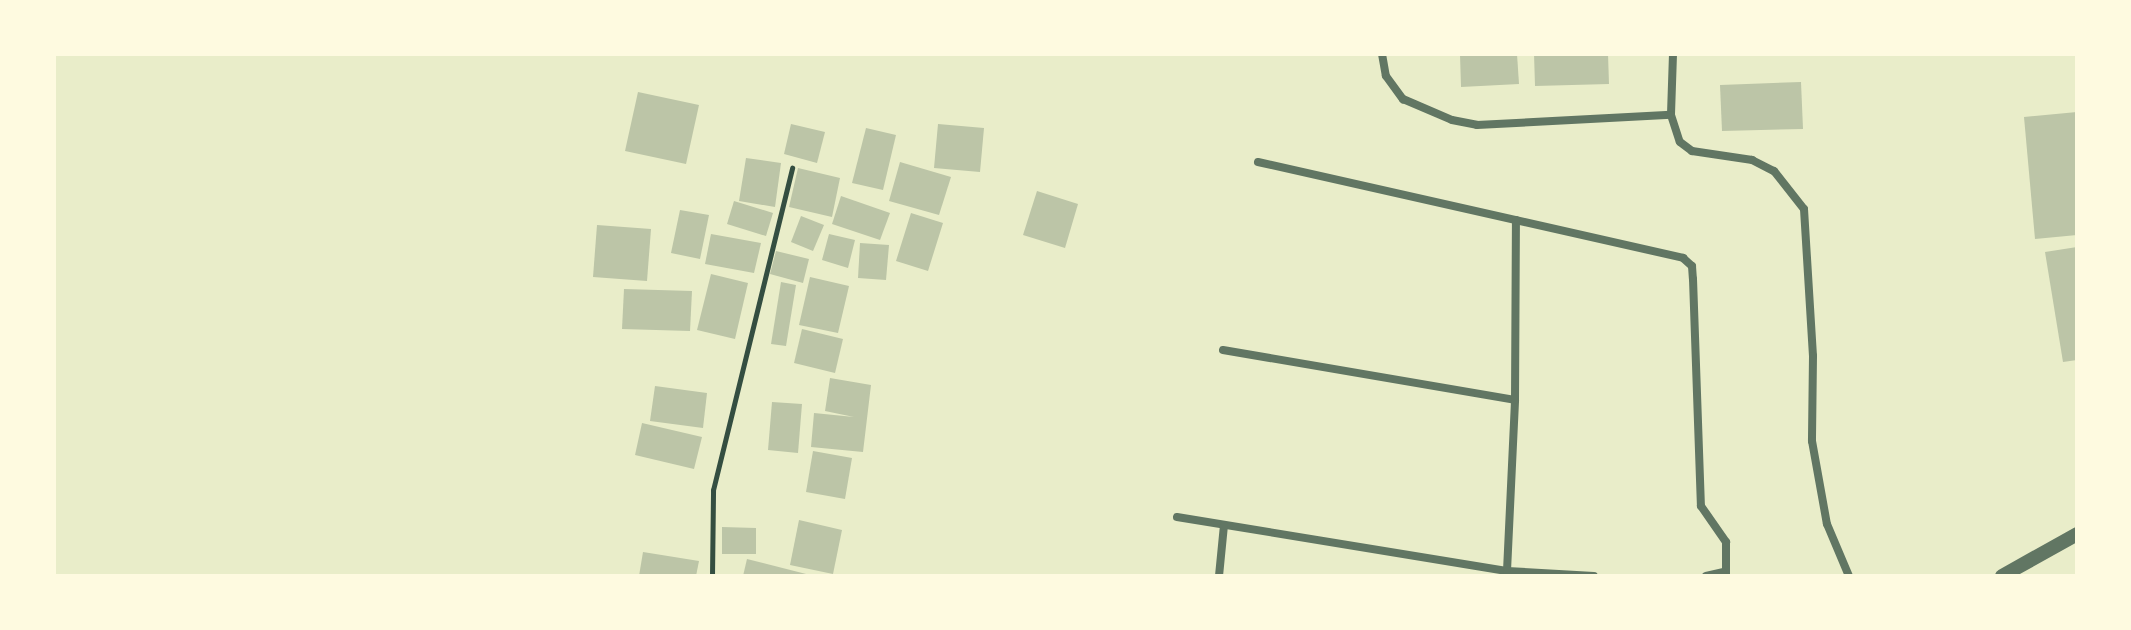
<!DOCTYPE html>
<style>
body{margin:0}
#map{position:relative;width:2131px;height:630px;overflow:hidden;background:#e9edc9;font-family:Inter,sans-serif}
div>[style]{position:absolute}
.building>*{inset:0;background:#bcc5a7}
.path>*{height:5px;margin:-2.5px;padding:0 2.5px;transform-origin:2.5px;border-radius:2.5px;background:#344e41}
.minor>*{height:8px;margin:-4px;padding:0 4px;transform-origin:4px;border-radius:4px;background:#617663}
.tertiary>*{height:14px;margin:-7px;padding:0 7px;transform-origin:7px;border-radius:7px;background:#617663}
span{translate:-50% -50%;white-space:nowrap;text-align:center;line-height:1.15;-webkit-text-stroke:6px #fefae0;paint-order:stroke}
.frame{position:absolute;inset:0;border:56px solid #fefae0;pointer-events:none}
</style>
<div id="map">
<div class="building">
<i style="clip-path:polygon(1460px 54px,1517px 54px,1519px 84px,1461px 87px)"></i>
<i style="clip-path:polygon(1534px 54px,1608px 54px,1609px 84px,1535px 86px)"></i>
<i style="clip-path:polygon(1801px 82px,1803px 129px,1722px 131px,1720px 85px)"></i>
<i style="clip-path:polygon(638px 92px,699px 105px,686px 164px,625px 151px)"></i>
<i style="clip-path:polygon(2077px 112px,2077px 235px,2035px 239px,2024px 117px)"></i>
<i style="clip-path:polygon(791px 124px,825px 132px,817px 163px,784px 154px)"></i>
<i style="clip-path:polygon(938px 124px,984px 128px,980px 172px,934px 168px)"></i>
<i style="clip-path:polygon(866px 128px,896px 135px,883px 190px,852px 183px)"></i>
<i style="clip-path:polygon(746px 158px,781px 163px,775px 207px,739px 201px)"></i>
<i style="clip-path:polygon(900px 162px,951px 177px,939px 215px,889px 201px)"></i>
<i style="clip-path:polygon(798px 168px,840px 178px,832px 217px,789px 207px)"></i>
<i style="clip-path:polygon(1037px 191px,1078px 204px,1065px 248px,1023px 235px)"></i>
<i style="clip-path:polygon(841px 196px,890px 213px,880px 240px,832px 224px)"></i>
<i style="clip-path:polygon(734px 201px,773px 213px,766px 236px,727px 224px)"></i>
<i style="clip-path:polygon(680px 210px,709px 215px,700px 259px,671px 253px)"></i>
<i style="clip-path:polygon(911px 213px,943px 223px,928px 271px,896px 261px)"></i>
<i style="clip-path:polygon(801px 216px,824px 225px,813px 251px,791px 242px)"></i>
<i style="clip-path:polygon(597px 225px,651px 229px,647px 281px,593px 277px)"></i>
<i style="clip-path:polygon(711px 234px,761px 243px,754px 273px,705px 264px)"></i>
<i style="clip-path:polygon(829px 234px,855px 240px,848px 268px,822px 260px)"></i>
<i style="clip-path:polygon(860px 243px,889px 245px,886px 280px,858px 278px)"></i>
<i style="clip-path:polygon(2077px 247px,2077px 360px,2063px 362px,2045px 252px)"></i>
<i style="clip-path:polygon(776px 251px,809px 259px,803px 283px,770px 274px)"></i>
<i style="clip-path:polygon(711px 274px,748px 283px,735px 339px,697px 330px)"></i>
<i style="clip-path:polygon(810px 277px,849px 286px,838px 333px,799px 325px)"></i>
<i style="clip-path:polygon(781px 282px,796px 285px,786px 346px,771px 344px)"></i>
<i style="clip-path:polygon(624px 289px,692px 291px,690px 331px,622px 329px)"></i>
<i style="clip-path:polygon(802px 329px,843px 339px,835px 373px,794px 363px)"></i>
<i style="clip-path:polygon(830px 378px,871px 385px,863px 452px,811px 447px,814px 413px,854px 417px,825px 411px)"></i>
<i style="clip-path:polygon(655px 386px,707px 393px,703px 428px,650px 421px)"></i>
<i style="clip-path:polygon(772px 402px,802px 404px,798px 453px,768px 450px)"></i>
<i style="clip-path:polygon(642px 423px,702px 437px,694px 469px,635px 455px)"></i>
<i style="clip-path:polygon(813px 451px,852px 458px,845px 499px,806px 492px)"></i>
<i style="clip-path:polygon(799px 520px,842px 530px,833px 574px,790px 565px)"></i>
<i style="clip-path:polygon(722px 527px,756px 528px,756px 554px,722px 554px)"></i>
<i style="clip-path:polygon(643px 552px,699px 561px,696px 576px,639px 576px)"></i>
<i style="clip-path:polygon(747px 559px,810px 575px,809px 576px,743px 576px)"></i>
</div>
<div class="path">
<i style="left:712px;top:576px;width:86px;rotate:-89.3deg"></i>
<i style="left:713px;top:490px;width:332px;rotate:-76.2deg"></i>
</div>
<div class="minor">
<i style="left:1382px;top:54px;width:22px;rotate:80deg"></i>
<i style="left:1386px;top:76px;width:29px;rotate:54deg"></i>
<i style="left:1403px;top:99px;width:53px;rotate:23.2deg"></i>
<i style="left:1452px;top:120px;width:25px;rotate:11deg"></i>
<i style="left:1477px;top:125px;width:194px;rotate:-3deg"></i>
<i style="left:1673px;top:54px;width:61px;rotate:91.9deg"></i>
<i style="left:1671px;top:115px;width:28px;rotate:72deg"></i>
<i style="left:1680px;top:142px;width:15px;rotate:37deg"></i>
<i style="left:1692px;top:151px;width:61px;rotate:8.5deg"></i>
<i style="left:1752px;top:160px;width:25px;rotate:27deg"></i>
<i style="left:1774px;top:171px;width:48px;rotate:51.7deg"></i>
<i style="left:1804px;top:209px;width:147px;rotate:86.5deg"></i>
<i style="left:1813px;top:356px;width:85px;rotate:90.7deg"></i>
<i style="left:1812px;top:441px;width:84px;rotate:79.8deg"></i>
<i style="left:1827px;top:524px;width:56px;rotate:67.1deg"></i>
<i style="left:1258px;top:162px;width:436px;rotate:12.7deg"></i>
<i style="left:1683px;top:258px;width:12px;rotate:42deg"></i>
<i style="left:1692px;top:266px;width:13px;rotate:86deg"></i>
<i style="left:1693px;top:279px;width:227px;rotate:88deg"></i>
<i style="left:1701px;top:506px;width:44px;rotate:55.2deg"></i>
<i style="left:1726px;top:542px;width:34px;rotate:90deg"></i>
<i style="left:1223px;top:350px;width:296px;rotate:9.7deg"></i>
<i style="left:1177px;top:517px;width:334px;rotate:9.3deg"></i>
<i style="left:1507px;top:571px;width:87px;rotate:3.3deg"></i>
<i style="left:1507px;top:571px;width:171px;rotate:-87.3deg"></i>
<i style="left:1515px;top:400px;width:180px;rotate:-89.7deg"></i>
<i style="left:1219px;top:576px;width:51px;rotate:-84.4deg"></i>
<i style="left:1706px;top:576px;width:17px;rotate:-13deg"></i>
</div>
<div class="tertiary">
<i style="left:2002px;top:576px;width:86px;rotate:-29.2deg"></i>
</div>
<div class="frame"></div>
</div>
